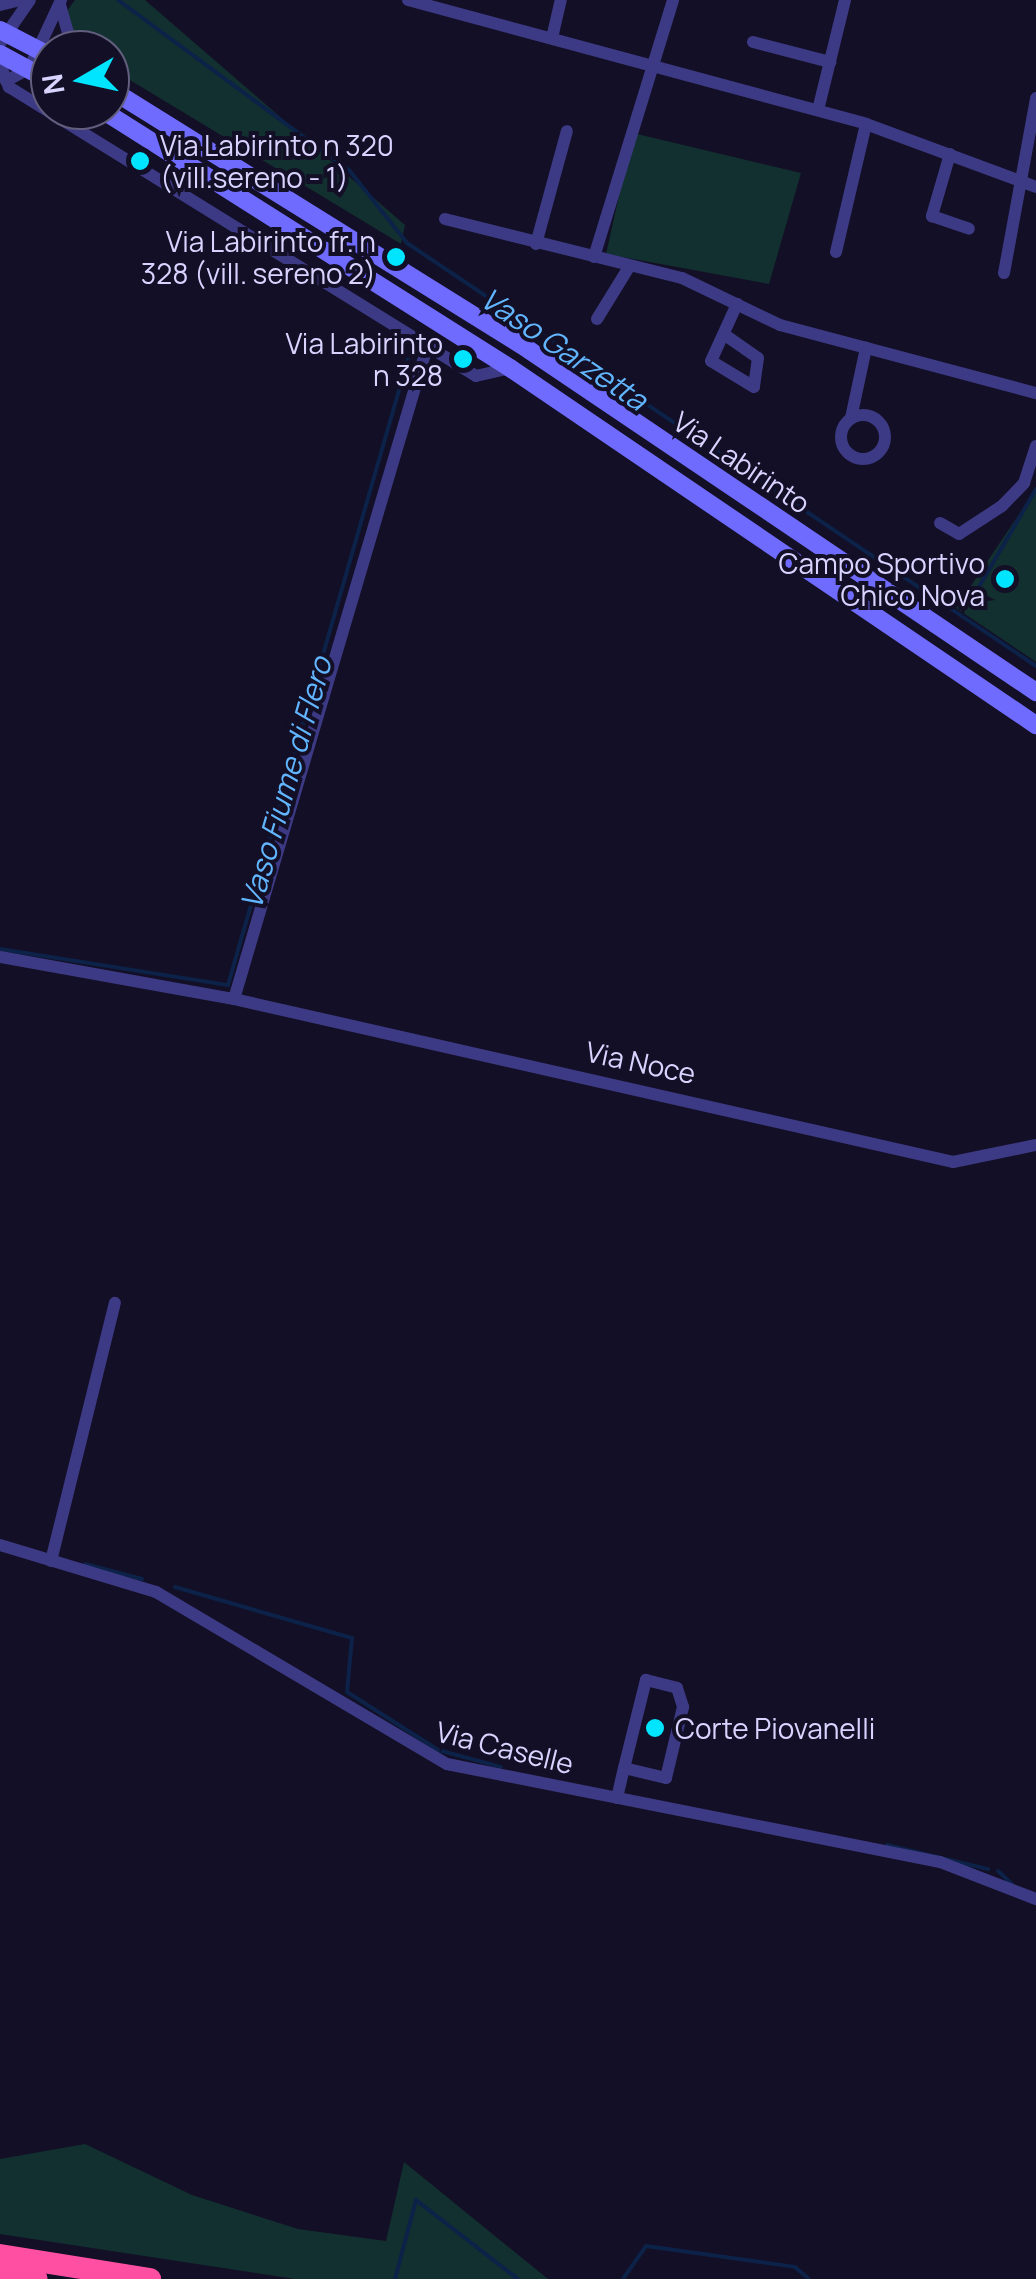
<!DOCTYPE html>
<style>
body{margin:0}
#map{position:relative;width:1036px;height:2279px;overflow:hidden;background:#130f26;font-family:Manrope,sans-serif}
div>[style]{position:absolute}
.green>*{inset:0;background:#12302f}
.stream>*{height:4px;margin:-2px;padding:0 2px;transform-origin:2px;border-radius:2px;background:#0c2248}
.street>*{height:12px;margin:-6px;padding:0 6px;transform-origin:6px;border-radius:6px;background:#3d3a85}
.street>.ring{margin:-6px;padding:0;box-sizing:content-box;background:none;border:12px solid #3d3a85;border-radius:50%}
.secondary>*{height:18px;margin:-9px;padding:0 9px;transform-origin:9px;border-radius:9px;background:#6f6bff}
.highway>*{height:22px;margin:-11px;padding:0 11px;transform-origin:11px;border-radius:11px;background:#ff4fa3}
.dots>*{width:28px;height:28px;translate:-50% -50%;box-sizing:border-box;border:5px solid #130f26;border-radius:50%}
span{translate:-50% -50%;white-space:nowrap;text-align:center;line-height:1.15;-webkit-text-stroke:8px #130f26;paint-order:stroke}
.poi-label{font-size:28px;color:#d9d4ff}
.left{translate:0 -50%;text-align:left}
.right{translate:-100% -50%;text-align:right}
.street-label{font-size:28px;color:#d9d4ff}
.water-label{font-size:30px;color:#62b6ff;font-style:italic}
.north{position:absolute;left:30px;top:30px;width:100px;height:100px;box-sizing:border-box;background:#130f26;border:2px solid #625e7d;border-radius:50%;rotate:261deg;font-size:28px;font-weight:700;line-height:40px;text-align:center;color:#d9d4ff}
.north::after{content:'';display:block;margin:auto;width:35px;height:45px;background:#00e5ff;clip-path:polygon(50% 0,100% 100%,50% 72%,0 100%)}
</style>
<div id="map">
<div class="green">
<i style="clip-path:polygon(75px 0,145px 0,405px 225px,401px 244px,110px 68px,110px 50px,78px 49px,67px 11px)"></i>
<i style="clip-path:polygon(633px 133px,801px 173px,769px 284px,606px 254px)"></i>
<i style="clip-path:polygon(1036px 489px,1036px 662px,956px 608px)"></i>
<i style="clip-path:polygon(85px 2144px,192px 2195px,298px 2229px,386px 2241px,404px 2162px,548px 2279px,295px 2279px,0 2234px,0 2159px)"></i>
</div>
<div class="stream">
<i style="left:118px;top:0;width:287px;rotate:36.4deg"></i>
<i style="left:349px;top:170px;width:93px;rotate:51.5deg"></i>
<i style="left:407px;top:243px;width:758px;rotate:33.92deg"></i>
<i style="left:973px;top:597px;width:125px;rotate:-59.7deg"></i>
<i style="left:0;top:949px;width:231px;rotate:9deg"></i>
<i style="left:228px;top:985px;width:651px;rotate:-73.96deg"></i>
<i style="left:85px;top:1564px;width:59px;rotate:14.7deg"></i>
<i style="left:175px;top:1587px;width:184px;rotate:16.1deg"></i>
<i style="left:352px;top:1638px;width:54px;rotate:95.3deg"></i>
<i style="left:347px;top:1692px;width:108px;rotate:32.5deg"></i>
<i style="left:438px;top:1750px;width:65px;rotate:15.1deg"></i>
<i style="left:887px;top:1845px;width:104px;rotate:13.4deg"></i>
<i style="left:998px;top:1871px;width:19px;rotate:43deg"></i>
<i style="left:395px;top:2279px;width:82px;rotate:-75.1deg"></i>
<i style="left:416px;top:2200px;width:129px;rotate:37.8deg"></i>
<i style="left:623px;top:2279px;width:40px;rotate:-55.1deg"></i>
<i style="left:646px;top:2246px;width:150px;rotate:8deg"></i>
<i style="left:795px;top:2267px;width:18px;rotate:41deg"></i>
</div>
<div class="street">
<i style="left:408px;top:0;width:474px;rotate:15.1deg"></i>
<i style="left:866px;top:124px;width:181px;rotate:20.3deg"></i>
<i style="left:0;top:5px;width:21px;rotate:-14deg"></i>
<i style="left:60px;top:5px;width:47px;rotate:73.9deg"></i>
<i style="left:552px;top:38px;width:39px;rotate:-77deg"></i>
<i style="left:753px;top:42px;width:80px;rotate:14.6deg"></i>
<i style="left:0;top:43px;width:52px;rotate:-55.1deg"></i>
<i style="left:0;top:64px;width:25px;rotate:69deg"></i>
<i style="left:9px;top:87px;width:549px;rotate:31.75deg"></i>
<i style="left:476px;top:376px;width:35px;rotate:-13deg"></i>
<i style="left:6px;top:81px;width:26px;rotate:-28deg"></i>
<i style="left:29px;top:69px;width:76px;rotate:-65.1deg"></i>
<i style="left:818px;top:110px;width:113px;rotate:-76.2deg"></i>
<i style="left:950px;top:154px;width:65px;rotate:106.2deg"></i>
<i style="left:932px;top:216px;width:39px;rotate:19deg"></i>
<i style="left:445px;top:219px;width:244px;rotate:14deg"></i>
<i style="left:682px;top:278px;width:109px;rotate:25.6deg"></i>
<i style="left:780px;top:325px;width:265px;rotate:14.9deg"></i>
<i style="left:536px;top:244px;width:117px;rotate:-74.7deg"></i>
<i style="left:836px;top:252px;width:131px;rotate:-76.8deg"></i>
<i style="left:594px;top:257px;width:269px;rotate:-72.9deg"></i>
<i style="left:1004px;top:273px;width:178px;rotate:-79.6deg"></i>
<i style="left:597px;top:319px;width:61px;rotate:-58.4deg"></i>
<i style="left:725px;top:335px;width:40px;rotate:34.9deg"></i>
<i style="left:758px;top:358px;width:29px;rotate:98deg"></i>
<i style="left:754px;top:387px;width:50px;rotate:-148.8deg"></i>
<i style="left:711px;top:361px;width:63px;rotate:-65.5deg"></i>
<i class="ring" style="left:841px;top:415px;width:32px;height:32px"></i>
<i style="left:851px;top:418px;width:72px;rotate:-77.9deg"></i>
<i style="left:940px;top:523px;width:22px;rotate:30deg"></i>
<i style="left:959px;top:534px;width:51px;rotate:-33.1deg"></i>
<i style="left:1002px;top:506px;width:32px;rotate:-46deg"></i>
<i style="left:1024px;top:483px;width:39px;rotate:-72deg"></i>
<i style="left:0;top:957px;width:238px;rotate:10.2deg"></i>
<i style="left:234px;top:999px;width:680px;rotate:-73.51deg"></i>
<i style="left:234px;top:999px;width:737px;rotate:12.77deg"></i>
<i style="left:953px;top:1162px;width:85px;rotate:-11.6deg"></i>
<i style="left:0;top:1545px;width:163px;rotate:16.8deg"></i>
<i style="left:156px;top:1592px;width:338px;rotate:30.6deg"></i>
<i style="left:447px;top:1764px;width:503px;rotate:11.24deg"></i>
<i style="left:940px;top:1862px;width:103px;rotate:21.1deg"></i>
<i style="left:51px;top:1561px;width:266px;rotate:-76.1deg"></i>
<i style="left:617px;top:1798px;width:31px;rotate:-77deg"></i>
<i style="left:624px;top:1768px;width:91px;rotate:-76deg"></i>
<i style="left:646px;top:1680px;width:32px;rotate:14deg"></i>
<i style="left:677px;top:1688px;width:20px;rotate:72deg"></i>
<i style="left:683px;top:1707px;width:73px;rotate:103.5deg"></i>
<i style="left:666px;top:1778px;width:43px;rotate:-166.6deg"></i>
</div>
<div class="secondary">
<i style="left:0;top:30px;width:56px;rotate:27.5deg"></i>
<i style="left:0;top:54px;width:57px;rotate:28.4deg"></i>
<i style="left:110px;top:89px;width:494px;rotate:31.9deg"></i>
<i style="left:529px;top:350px;width:612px;rotate:34deg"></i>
<i style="left:102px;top:110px;width:483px;rotate:32.3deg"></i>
<i style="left:510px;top:368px;width:636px;rotate:34.17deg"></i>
</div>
<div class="highway">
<i style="left:0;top:2255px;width:152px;rotate:9.1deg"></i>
<i style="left:0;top:2273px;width:37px;rotate:9deg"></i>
</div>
<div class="dots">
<i style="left:140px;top:161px;background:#00e5ff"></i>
<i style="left:396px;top:257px;background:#00e5ff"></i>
<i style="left:463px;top:359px;background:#00e5ff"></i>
<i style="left:1005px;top:579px;background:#00e5ff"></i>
<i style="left:655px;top:1728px;background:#00e5ff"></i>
</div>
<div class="poi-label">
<span class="left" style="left:160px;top:161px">Via Labirinto n 320<br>(vill.sereno - 1)</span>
<span class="right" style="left:376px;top:257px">Via Labirinto fr. n<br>328 (vill. sereno 2)</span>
<span class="right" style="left:443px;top:359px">Via Labirinto<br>n 328</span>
<span class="right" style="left:985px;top:579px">Campo Sportivo<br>Chico Nova</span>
<span class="left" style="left:675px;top:1728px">Corte Piovanelli</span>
</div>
<div class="street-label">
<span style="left:742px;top:462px;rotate:34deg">Via Labirinto</span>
<span style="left:641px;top:1062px;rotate:12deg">Via Noce</span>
<span style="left:505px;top:1747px;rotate:14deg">Via Caselle</span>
</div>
<div class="water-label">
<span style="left:564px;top:349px;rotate:34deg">Vaso Garzetta</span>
<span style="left:286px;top:783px;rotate:-74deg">Vaso Fiume di Flero</span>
</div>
<div class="north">N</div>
</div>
